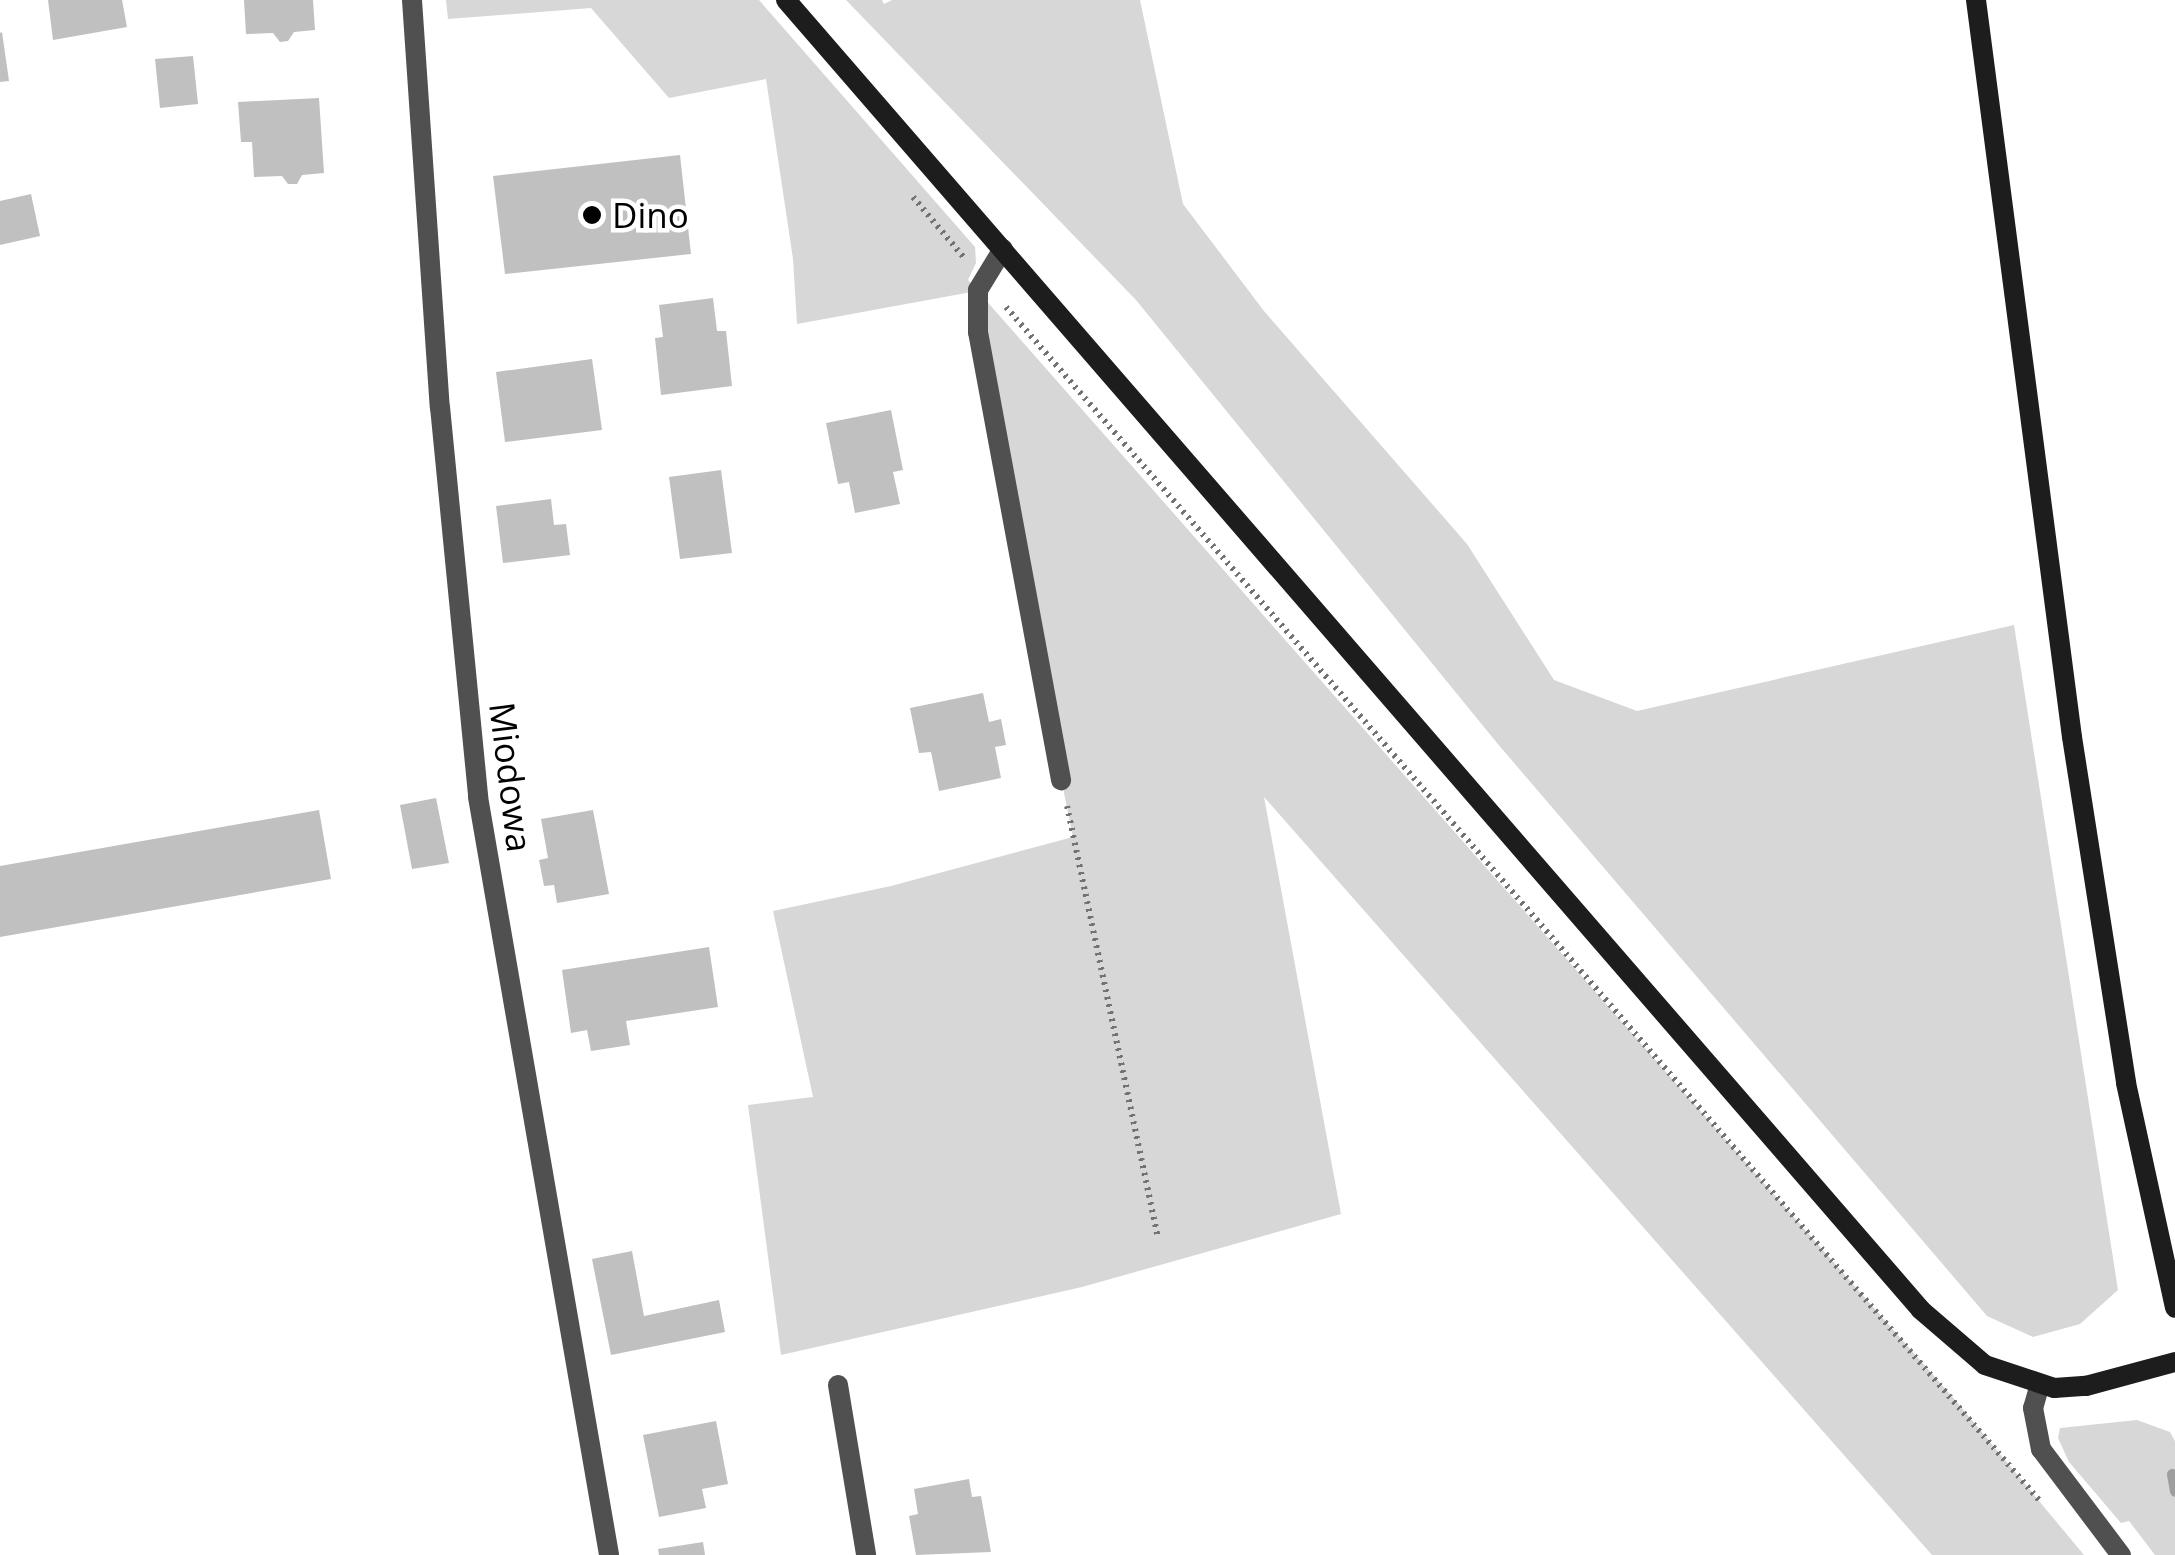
<!DOCTYPE html>
<style>
body{margin:0}
#map{position:relative;width:2175px;height:1555px;overflow:hidden;background:#fff;font-family:"Open Sans",sans-serif}
div>[style]{position:absolute}
.green>*{inset:0;background:#d7d7d7}
.stream>*{height:11px;margin:-5.5px;padding:0 5.5px;transform-origin:5.5px;border-radius:5.5px;background:#9e9e9e}
.building>*{inset:0;background:#c0c0c0}
.path>*{height:6px;margin-top:-3px;transform-origin:0;background:repeating-linear-gradient(90deg,#727272 0 2.5px,transparent 0 7.5px)}
.lane>*{height:20px;margin:-10px;padding:0 10px;transform-origin:10px;border-radius:10px;background:#505050}
.street>*{height:20px;margin:-10px;padding:0 10px;transform-origin:10px;border-radius:10px;background:#505050}
.secondary>*{height:20px;margin:-10px;padding:0 10px;transform-origin:10px;border-radius:10px;background:#1d1d1d}
.dots>*{width:28px;height:28px;translate:-50% -50%;box-sizing:border-box;border:5px solid #fff;border-radius:50%}
span{translate:-50% -50%;white-space:nowrap;text-align:center;line-height:1.15;-webkit-text-stroke:9px #fff;paint-order:stroke}
.poi-label{font-size:35px;color:#000}
.left{translate:0 -50%;text-align:left}
.street-label{font-size:35px;color:#000}
</style>
<div id="map">
<div class="green">
<i style="clip-path:polygon(446px 0,759px 0,975px 247px,976px 263px,968px 280px,1956px 1401px,2084px 1555px,1932px 1555px,1264px 797px,1341px 1214px,1082px 1287px,781px 1355px,748px 1105px,813px 1097px,773px 911px,891px 886px,1073px 837px,1037px 661px,977px 291px,797px 324px,793px 259px,766px 79px,669px 98px,591px 8px,448px 19px)"></i>
<i style="clip-path:polygon(846px 0,882px 0,884px 4px,892px 0,1140px 0,1183px 204px,1264px 311px,1467px 544px,1554px 680px,1637px 711px,2014px 625px,2118px 1290px,2080px 1324px,2033px 1337px,1987px 1316px,1497px 743px,1136px 300px)"></i>
<i style="clip-path:polygon(2137px 1420px,2170px 1432px,2175px 1441px,2175px 1555px,2155px 1555px,2129px 1521px,2121px 1523px,2069px 1462px,2058px 1438px,2060px 1428px)"></i>
</div>
<div class="stream">
<i style="left:2172px;top:1474px;width:17px;rotate:80deg"></i>
</div>
<div class="building">
<i style="clip-path:polygon(48px 0,122px 0,127px 27px,53px 40px)"></i>
<i style="clip-path:polygon(244px 0,313px 0,315px 30px,294px 32px,288px 41px,280px 42px,273px 33px,246px 34px)"></i>
<i style="clip-path:polygon(2px 32px,9px 81px,0 82px,0 33px)"></i>
<i style="clip-path:polygon(193px 56px,198px 104px,160px 108px,155px 59px)"></i>
<i style="clip-path:polygon(319px 98px,324px 173px,302px 175px,297px 184px,288px 184px,282px 176px,254px 177px,252px 142px,241px 142px,238px 102px)"></i>
<i style="clip-path:polygon(680px 155px,691px 254px,505px 274px,493px 176px)"></i>
<i style="clip-path:polygon(31px 194px,40px 236px,0 245px,0 201px)"></i>
<i style="clip-path:polygon(713px 298px,717px 331px,726px 331px,732px 386px,661px 395px,655px 338px,663px 337px,659px 305px)"></i>
<i style="clip-path:polygon(592px 359px,602px 430px,505px 442px,496px 372px)"></i>
<i style="clip-path:polygon(891px 410px,903px 470px,893px 472px,900px 504px,855px 513px,849px 482px,838px 484px,826px 423px)"></i>
<i style="clip-path:polygon(721px 470px,732px 553px,680px 559px,669px 477px)"></i>
<i style="clip-path:polygon(551px 499px,554px 525px,566px 524px,570px 555px,503px 563px,496px 506px)"></i>
<i style="clip-path:polygon(983px 693px,989px 722px,1001px 719px,1006px 745px,995px 747px,1001px 778px,939px 791px,931px 752px,919px 753px,910px 708px)"></i>
<i style="clip-path:polygon(436px 798px,449px 863px,412px 869px,400px 805px)"></i>
<i style="clip-path:polygon(319px 810px,331px 879px,0 937px,0 866px)"></i>
<i style="clip-path:polygon(593px 810px,609px 894px,557px 903px,554px 885px,544px 886px,539px 860px,548px 858px,541px 819px)"></i>
<i style="clip-path:polygon(709px 947px,718px 1007px,626px 1021px,630px 1045px,591px 1051px,587px 1030px,571px 1033px,562px 970px)"></i>
<i style="clip-path:polygon(632px 1251px,644px 1316px,719px 1300px,725px 1332px,611px 1355px,592px 1259px)"></i>
<i style="clip-path:polygon(716px 1421px,728px 1484px,702px 1489px,706px 1508px,659px 1517px,643px 1435px)"></i>
<i style="clip-path:polygon(969px 1479px,972px 1497px,981px 1496px,991px 1552px,916px 1555px,909px 1516px,918px 1514px,914px 1489px)"></i>
<i style="clip-path:polygon(703px 1542px,705px 1555px,659px 1555px,658px 1549px)"></i>
</div>
<div class="path">
<i style="left:913px;top:197px;width:82px;rotate:49.9deg"></i>
<i style="left:1006px;top:307px;width:1578px;rotate:49.11deg"></i>
<i style="left:1067px;top:806px;width:441px;rotate:78.1deg"></i>
</div>
<div class="lane">
<i style="left:1003px;top:249px;width:48px;rotate:121.4deg"></i>
<i style="left:978px;top:290px;width:42px;rotate:90deg"></i>
<i style="left:978px;top:332px;width:456px;rotate:79.5deg"></i>
</div>
<div class="street">
<i style="left:412px;top:0;width:408px;rotate:86.1deg"></i>
<i style="left:440px;top:407px;width:392px;rotate:84.4deg"></i>
<i style="left:478px;top:797px;width:769px;rotate:80.19deg"></i>
<i style="left:2040px;top:1384px;width:25px;rotate:106deg"></i>
<i style="left:2033px;top:1408px;width:42px;rotate:79deg"></i>
<i style="left:2041px;top:1449px;width:133px;rotate:53deg"></i>
<i style="left:838px;top:1385px;width:172px;rotate:80.6deg"></i>
</div>
<div class="secondary">
<i style="left:786px;top:0;width:1733px;rotate:49.09deg"></i>
<i style="left:1921px;top:1310px;width:84px;rotate:40.7deg"></i>
<i style="left:1985px;top:1365px;width:73px;rotate:18.4deg"></i>
<i style="left:2054px;top:1388px;width:32px;rotate:-4deg"></i>
<i style="left:2086px;top:1386px;width:92px;rotate:-15.1deg"></i>
<i style="left:1976px;top:0;width:743px;rotate:82.58deg"></i>
<i style="left:2072px;top:737px;width:350px;rotate:81.1deg"></i>
<i style="left:2126px;top:1083px;width:230px;rotate:77.7deg"></i>
</div>
<div class="dots">
<i style="left:592px;top:215px;background:#000"></i>
</div>
<div class="poi-label">
<span class="left" style="left:612px;top:215px">Dino</span>
</div>
<div class="street-label">
<span style="left:511px;top:777px;rotate:83deg">Miodowa</span>
</div>
</div>
